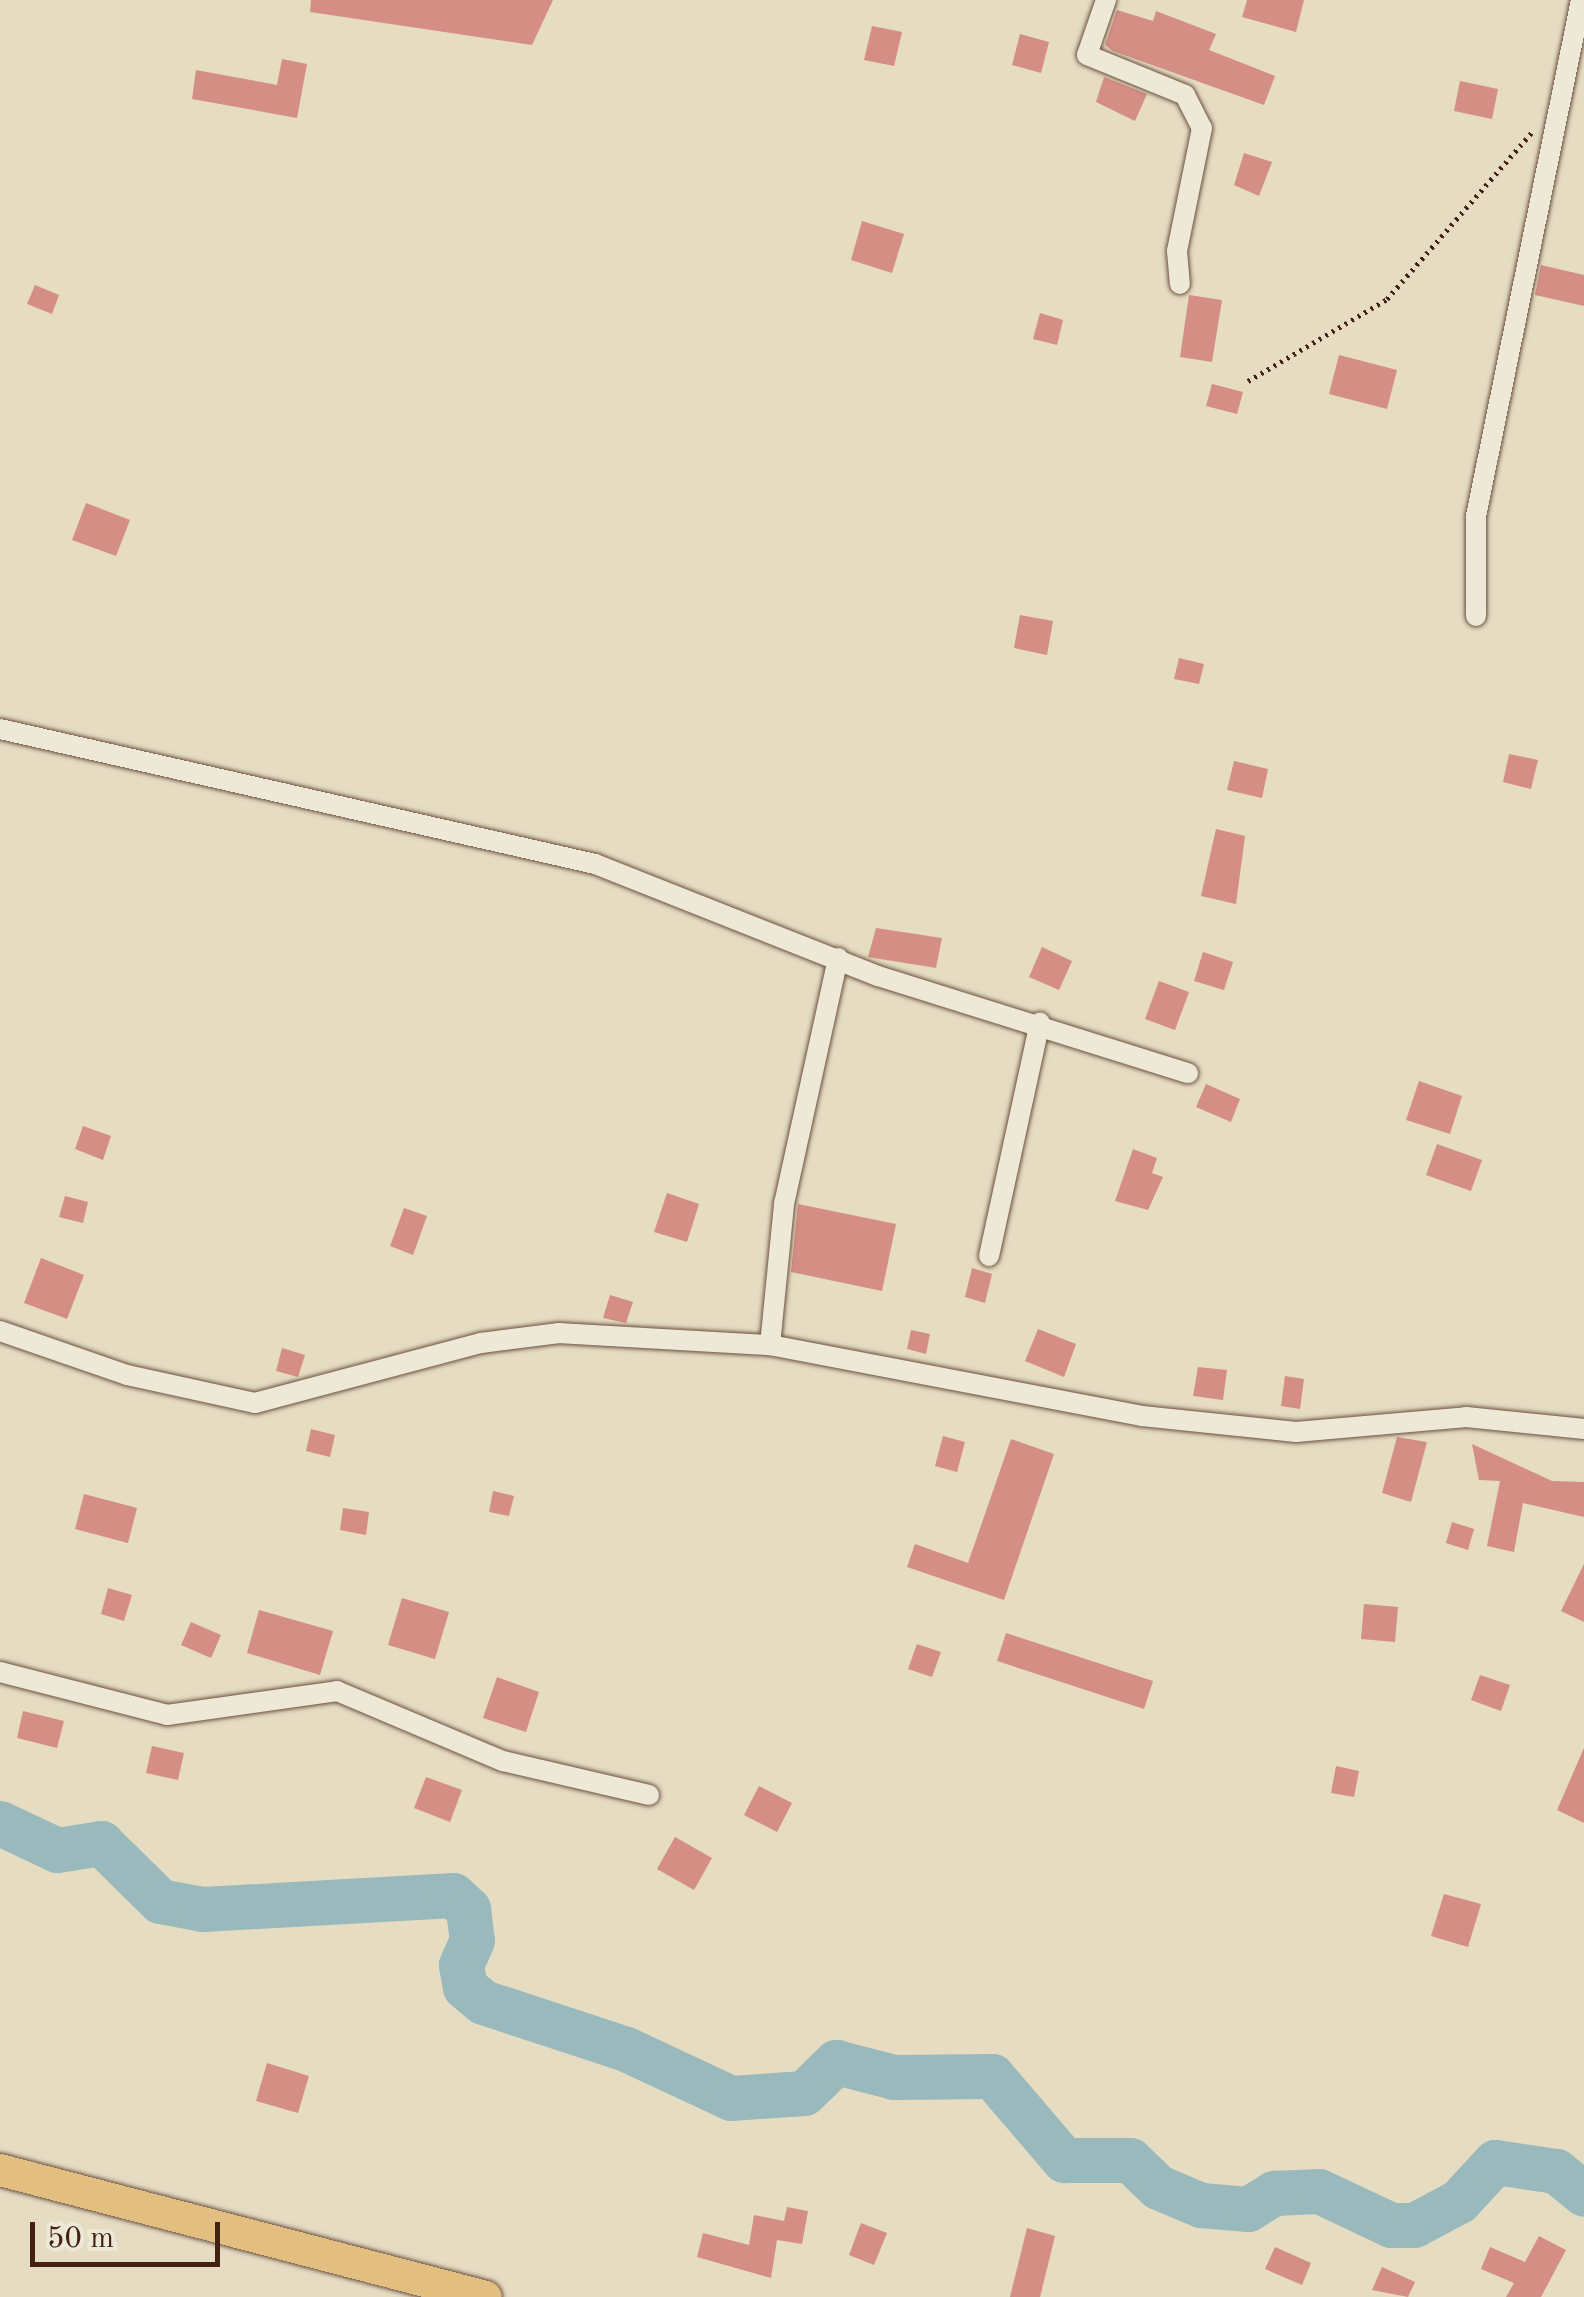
<!DOCTYPE html>
<style>
body{margin:0}
#map{position:relative;width:1584px;height:2297px;overflow:hidden;background:#e5dcc2;font-family:"Old Standard TT",serif}
div>[style]{position:absolute}
.river>*{height:45px;margin:-22.5px;padding:0 22.5px;transform-origin:22.5px;border-radius:22.5px;background:#99b9bc}
.building>*{inset:0;background:#d48e84}
.path>*{height:5px;margin-top:-2.5px;transform-origin:0;background:repeating-linear-gradient(90deg,#432213 0 2.5px,transparent 0 7.5px)}
.roads{filter:drop-shadow(0 0 2px #6c503f) drop-shadow(0 0 2px #6c503f)}
.minor>*{height:20px;margin:-10px;padding:0 10px;transform-origin:10px;border-radius:10px;background:#eee8d7}
.primary>*{height:32px;margin:-16px;padding:0 16px;transform-origin:16px;border-radius:16px;background:#e2be81}
span{translate:-50% -50%;white-space:nowrap;text-align:center;line-height:1.15;-webkit-text-stroke:8px #eee8d7;paint-order:stroke}
.scale{position:absolute;left:30px;top:2222px;width:190px;height:45px;box-sizing:border-box;border:5px solid #432213;border-top:0;padding-left:12px;font-size:30px;line-height:35px;white-space:nowrap;color:#432213;-webkit-text-stroke:8px #eee8d7;paint-order:stroke}
</style>
<div id="map">
<div class="river">
<i style="left:0;top:1823px;width:63px;rotate:25.3deg"></i>
<i style="left:57px;top:1850px;width:45px;rotate:-9deg"></i>
<i style="left:101px;top:1843px;width:83px;rotate:44.5deg"></i>
<i style="left:160px;top:1901px;width:44px;rotate:10.5deg"></i>
<i style="left:203px;top:1909px;width:250px;rotate:-3.2deg"></i>
<i style="left:453px;top:1895px;width:21px;rotate:43deg"></i>
<i style="left:468px;top:1909px;width:31px;rotate:83deg"></i>
<i style="left:472px;top:1940px;width:27px;rotate:114deg"></i>
<i style="left:461px;top:1965px;width:22px;rotate:80deg"></i>
<i style="left:465px;top:1987px;width:23px;rotate:40deg"></i>
<i style="left:483px;top:2002px;width:151px;rotate:18.2deg"></i>
<i style="left:626px;top:2049px;width:116px;rotate:25deg"></i>
<i style="left:731px;top:2098px;width:73px;rotate:-3.9deg"></i>
<i style="left:804px;top:2093px;width:45px;rotate:-44.1deg"></i>
<i style="left:836px;top:2062px;width:60px;rotate:14.5deg"></i>
<i style="left:894px;top:2077px;width:98px;rotate:-0.6deg"></i>
<i style="left:992px;top:2076px;width:111px;rotate:49.4deg"></i>
<i style="left:1064px;top:2160px;width:66px"></i>
<i style="left:1130px;top:2160px;width:39px;rotate:44deg"></i>
<i style="left:1158px;top:2187px;width:47px;rotate:22.7deg"></i>
<i style="left:1201px;top:2205px;width:47px;rotate:4.9deg"></i>
<i style="left:1248px;top:2209px;width:31px;rotate:-32deg"></i>
<i style="left:1274px;top:2193px;width:45px;rotate:-2.5deg"></i>
<i style="left:1319px;top:2191px;width:80px;rotate:25.3deg"></i>
<i style="left:1391px;top:2225px;width:23px"></i>
<i style="left:1414px;top:2225px;width:51px;rotate:-28.1deg"></i>
<i style="left:1459px;top:2201px;width:53px;rotate:-47.3deg"></i>
<i style="left:1495px;top:2162px;width:62px;rotate:8.4deg"></i>
<i style="left:1556px;top:2171px;width:36px;rotate:39deg"></i>
</div>
<div class="building">
<i style="clip-path:polygon(311px 0,553px 0,532px 45px,310px 12px)"></i>
<i style="clip-path:polygon(1247px 0,1304px 0,1296px 32px,1242px 17px)"></i>
<i style="clip-path:polygon(1117px 10px,1153px 21px,1156px 11px,1216px 34px,1209px 50px,1275px 76px,1264px 105px,1113px 51px,1105px 45px)"></i>
<i style="clip-path:polygon(872px 26px,902px 32px,894px 66px,864px 60px)"></i>
<i style="clip-path:polygon(1020px 34px,1049px 42px,1041px 73px,1012px 65px)"></i>
<i style="clip-path:polygon(282px 59px,307px 64px,297px 118px,192px 99px,196px 70px,277px 85px)"></i>
<i style="clip-path:polygon(1104px 77px,1147px 94px,1135px 121px,1096px 102px)"></i>
<i style="clip-path:polygon(1460px 81px,1498px 89px,1492px 119px,1454px 111px)"></i>
<i style="clip-path:polygon(1244px 153px,1272px 162px,1259px 196px,1234px 185px)"></i>
<i style="clip-path:polygon(862px 221px,904px 234px,892px 273px,851px 260px)"></i>
<i style="clip-path:polygon(1541px 265px,1584px 275px,1584px 306px,1535px 295px)"></i>
<i style="clip-path:polygon(35px 285px,59px 295px,52px 314px,27px 304px)"></i>
<i style="clip-path:polygon(1189px 295px,1222px 300px,1212px 362px,1180px 357px)"></i>
<i style="clip-path:polygon(1040px 313px,1063px 320px,1057px 345px,1033px 339px)"></i>
<i style="clip-path:polygon(1339px 355px,1397px 370px,1387px 409px,1329px 394px)"></i>
<i style="clip-path:polygon(1212px 384px,1243px 392px,1237px 414px,1206px 406px)"></i>
<i style="clip-path:polygon(86px 503px,130px 520px,116px 556px,72px 540px)"></i>
<i style="clip-path:polygon(1020px 615px,1053px 621px,1047px 655px,1014px 648px)"></i>
<i style="clip-path:polygon(1179px 658px,1204px 664px,1199px 684px,1174px 679px)"></i>
<i style="clip-path:polygon(1509px 754px,1538px 760px,1531px 789px,1503px 782px)"></i>
<i style="clip-path:polygon(1234px 761px,1268px 769px,1262px 798px,1227px 790px)"></i>
<i style="clip-path:polygon(1216px 829px,1245px 836px,1236px 904px,1201px 896px)"></i>
<i style="clip-path:polygon(876px 928px,942px 938px,936px 968px,868px 957px)"></i>
<i style="clip-path:polygon(1042px 947px,1072px 961px,1059px 990px,1029px 977px)"></i>
<i style="clip-path:polygon(1203px 952px,1233px 962px,1224px 990px,1194px 981px)"></i>
<i style="clip-path:polygon(1159px 981px,1189px 992px,1175px 1030px,1145px 1019px)"></i>
<i style="clip-path:polygon(1419px 1081px,1462px 1096px,1450px 1134px,1406px 1120px)"></i>
<i style="clip-path:polygon(1206px 1084px,1240px 1099px,1231px 1122px,1196px 1107px)"></i>
<i style="clip-path:polygon(83px 1126px,111px 1136px,103px 1160px,75px 1149px)"></i>
<i style="clip-path:polygon(1437px 1144px,1482px 1160px,1471px 1191px,1426px 1175px)"></i>
<i style="clip-path:polygon(1133px 1149px,1157px 1158px,1152px 1173px,1163px 1177px,1148px 1210px,1115px 1201px)"></i>
<i style="clip-path:polygon(667px 1193px,699px 1204px,687px 1242px,654px 1232px)"></i>
<i style="clip-path:polygon(65px 1196px,88px 1202px,83px 1223px,59px 1217px)"></i>
<i style="clip-path:polygon(798px 1204px,896px 1224px,882px 1291px,791px 1272px)"></i>
<i style="clip-path:polygon(404px 1208px,427px 1216px,413px 1255px,390px 1246px)"></i>
<i style="clip-path:polygon(41px 1258px,84px 1275px,67px 1319px,24px 1303px)"></i>
<i style="clip-path:polygon(972px 1268px,992px 1274px,985px 1303px,965px 1297px)"></i>
<i style="clip-path:polygon(610px 1295px,633px 1302px,626px 1323px,603px 1318px)"></i>
<i style="clip-path:polygon(1038px 1329px,1076px 1344px,1064px 1377px,1025px 1361px)"></i>
<i style="clip-path:polygon(911px 1330px,930px 1334px,926px 1354px,907px 1349px)"></i>
<i style="clip-path:polygon(282px 1348px,305px 1355px,298px 1377px,276px 1371px)"></i>
<i style="clip-path:polygon(1198px 1367px,1227px 1370px,1223px 1400px,1193px 1396px)"></i>
<i style="clip-path:polygon(1285px 1376px,1304px 1379px,1300px 1409px,1281px 1406px)"></i>
<i style="clip-path:polygon(311px 1429px,335px 1435px,330px 1457px,306px 1451px)"></i>
<i style="clip-path:polygon(943px 1436px,965px 1442px,957px 1472px,935px 1466px)"></i>
<i style="clip-path:polygon(1397px 1437px,1427px 1442px,1411px 1502px,1382px 1493px)"></i>
<i style="clip-path:polygon(1011px 1439px,1054px 1454px,1004px 1600px,907px 1567px,915px 1544px,968px 1563px)"></i>
<i style="clip-path:polygon(1472px 1444px,1552px 1481px,1584px 1482px,1584px 1517px,1523px 1503px,1514px 1552px,1487px 1546px,1500px 1481px,1479px 1480px)"></i>
<i style="clip-path:polygon(493px 1491px,514px 1496px,509px 1516px,489px 1512px)"></i>
<i style="clip-path:polygon(84px 1494px,137px 1508px,128px 1543px,75px 1529px)"></i>
<i style="clip-path:polygon(343px 1508px,369px 1512px,366px 1535px,340px 1530px)"></i>
<i style="clip-path:polygon(1452px 1522px,1474px 1529px,1468px 1550px,1446px 1543px)"></i>
<i style="clip-path:polygon(1584px 1564px,1584px 1622px,1561px 1611px)"></i>
<i style="clip-path:polygon(108px 1588px,132px 1595px,124px 1621px,101px 1614px)"></i>
<i style="clip-path:polygon(402px 1598px,449px 1612px,435px 1659px,388px 1645px)"></i>
<i style="clip-path:polygon(1364px 1604px,1398px 1607px,1395px 1642px,1361px 1639px)"></i>
<i style="clip-path:polygon(259px 1610px,333px 1631px,320px 1675px,247px 1653px)"></i>
<i style="clip-path:polygon(191px 1622px,221px 1635px,211px 1658px,181px 1645px)"></i>
<i style="clip-path:polygon(1006px 1633px,1153px 1681px,1144px 1709px,997px 1661px)"></i>
<i style="clip-path:polygon(917px 1644px,941px 1652px,932px 1677px,908px 1669px)"></i>
<i style="clip-path:polygon(1480px 1675px,1510px 1685px,1501px 1711px,1471px 1700px)"></i>
<i style="clip-path:polygon(497px 1677px,539px 1692px,526px 1732px,483px 1718px)"></i>
<i style="clip-path:polygon(23px 1711px,64px 1721px,57px 1748px,17px 1738px)"></i>
<i style="clip-path:polygon(152px 1746px,184px 1753px,178px 1780px,146px 1773px)"></i>
<i style="clip-path:polygon(1584px 1748px,1584px 1823px,1557px 1810px)"></i>
<i style="clip-path:polygon(1336px 1766px,1359px 1771px,1354px 1797px,1331px 1793px)"></i>
<i style="clip-path:polygon(426px 1777px,462px 1790px,450px 1822px,414px 1808px)"></i>
<i style="clip-path:polygon(759px 1786px,792px 1803px,777px 1832px,744px 1815px)"></i>
<i style="clip-path:polygon(675px 1837px,712px 1858px,694px 1890px,657px 1869px)"></i>
<i style="clip-path:polygon(1444px 1894px,1481px 1904px,1468px 1947px,1431px 1936px)"></i>
<i style="clip-path:polygon(267px 2063px,309px 2076px,298px 2113px,256px 2101px)"></i>
<i style="clip-path:polygon(787px 2207px,808px 2211px,802px 2244px,777px 2240px,771px 2278px,697px 2257px,703px 2233px,749px 2245px,754px 2215px,784px 2221px)"></i>
<i style="clip-path:polygon(861px 2223px,887px 2233px,874px 2265px,849px 2255px)"></i>
<i style="clip-path:polygon(1027px 2228px,1055px 2236px,1040px 2297px,1010px 2297px)"></i>
<i style="clip-path:polygon(1539px 2236px,1566px 2250px,1541px 2297px,1506px 2297px,1514px 2283px,1481px 2269px,1490px 2247px,1525px 2262px)"></i>
<i style="clip-path:polygon(1275px 2247px,1311px 2263px,1302px 2285px,1265px 2269px)"></i>
<i style="clip-path:polygon(1382px 2267px,1415px 2282px,1408px 2297px,1372px 2290px)"></i>
</div>
<div class="path">
<i style="left:1248px;top:381px;width:161px;rotate:-30.5deg"></i>
<i style="left:1387px;top:299px;width:223px;rotate:-49deg"></i>
</div>
<div class="roads">
<div class="minor">
<i style="left:1106px;top:0;width:58px;rotate:109.1deg"></i>
<i style="left:1087px;top:55px;width:106px;rotate:22.2deg"></i>
<i style="left:1185px;top:95px;width:37px;rotate:63deg"></i>
<i style="left:1202px;top:128px;width:126px;rotate:101.5deg"></i>
<i style="left:1177px;top:251px;width:33px;rotate:85deg"></i>
<i style="left:1476px;top:616px;width:100px;rotate:-90deg"></i>
<i style="left:1476px;top:516px;width:527px;rotate:-78.5deg"></i>
<i style="left:0;top:729px;width:610px;rotate:12.78deg"></i>
<i style="left:595px;top:864px;width:304px;rotate:21.6deg"></i>
<i style="left:878px;top:976px;width:325px;rotate:17.4deg"></i>
<i style="left:989px;top:1256px;width:239px;rotate:-77.7deg"></i>
<i style="left:0;top:1331px;width:134px;rotate:19.1deg"></i>
<i style="left:127px;top:1375px;width:131px;rotate:12.3deg"></i>
<i style="left:255px;top:1403px;width:234px;rotate:-14.9deg"></i>
<i style="left:481px;top:1343px;width:79px;rotate:-7.3deg"></i>
<i style="left:559px;top:1333px;width:211px;rotate:3.3deg"></i>
<i style="left:770px;top:1345px;width:379px;rotate:10.8deg"></i>
<i style="left:1142px;top:1416px;width:155px;rotate:5.9deg"></i>
<i style="left:1296px;top:1432px;width:171px;rotate:-5deg"></i>
<i style="left:1466px;top:1417px;width:119px;rotate:5.8deg"></i>
<i style="left:770px;top:1345px;width:142px;rotate:-84.3deg"></i>
<i style="left:784px;top:1204px;width:252px;rotate:-77.6deg"></i>
<i style="left:0;top:1672px;width:172px;rotate:14.4deg"></i>
<i style="left:167px;top:1715px;width:172px;rotate:-8deg"></i>
<i style="left:337px;top:1691px;width:180px;rotate:22.9deg"></i>
<i style="left:503px;top:1761px;width:150px;rotate:13.1deg"></i>
</div>
<div class="primary">
<i style="left:0;top:2170px;width:502px;rotate:14.64deg"></i>
</div>
</div>
<div class="scale">50 m</div>
</div>
